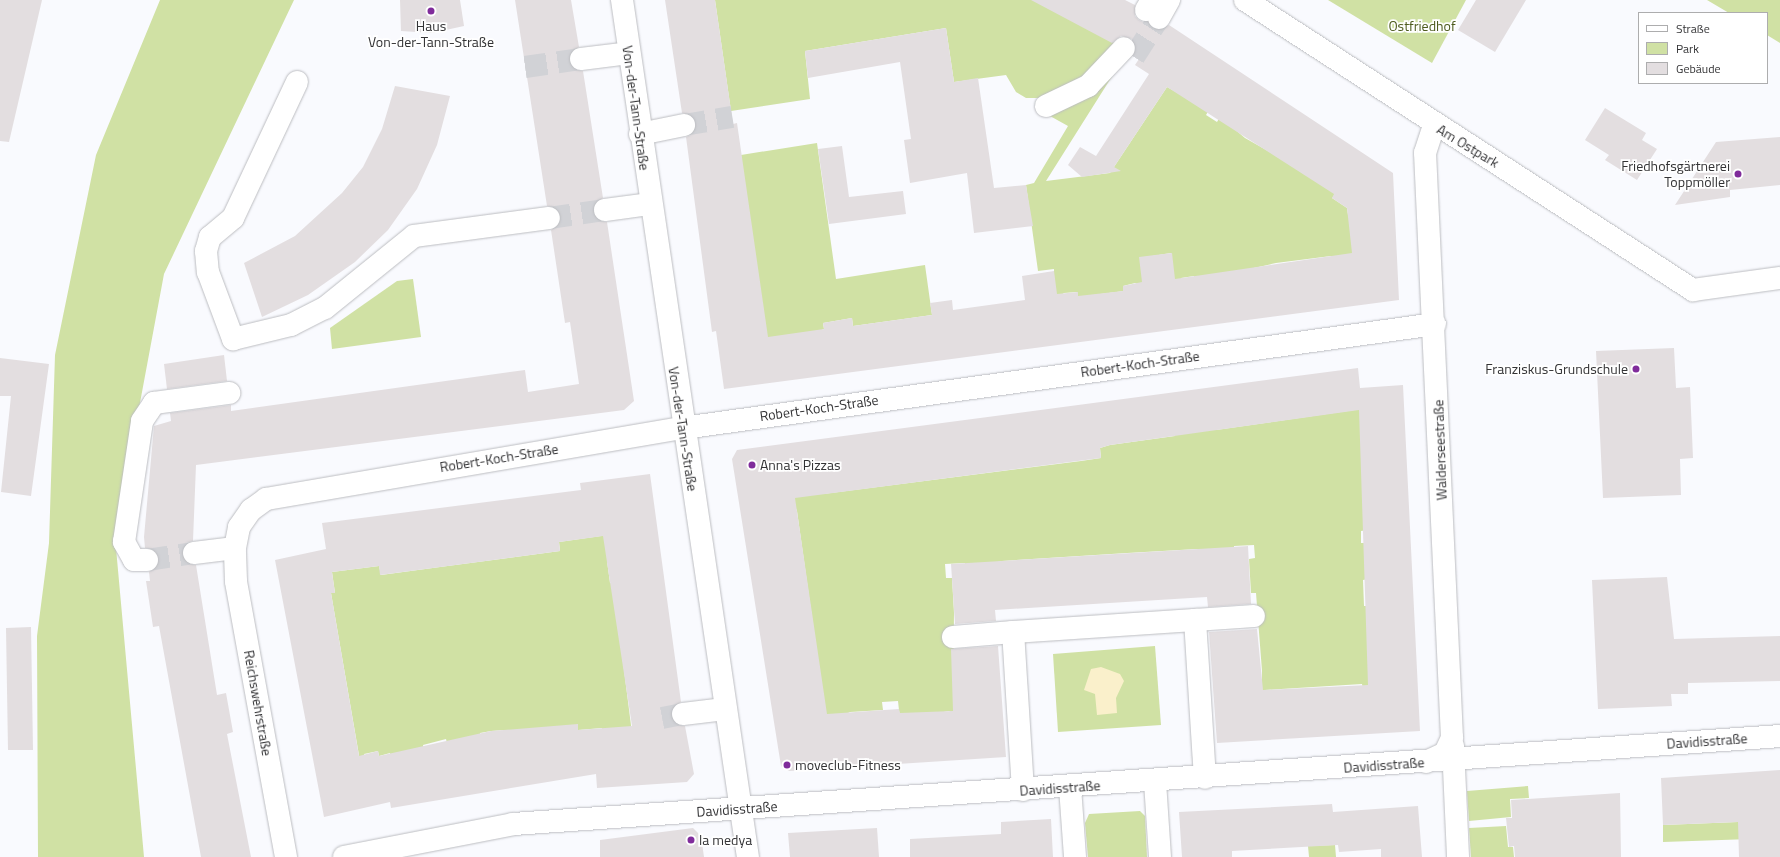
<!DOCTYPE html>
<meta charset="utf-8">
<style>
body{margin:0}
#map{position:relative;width:1780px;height:857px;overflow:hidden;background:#f9fafe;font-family:"Titillium Web",sans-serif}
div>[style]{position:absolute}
.green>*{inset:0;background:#d0e1a4}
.sand>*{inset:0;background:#faf0cb}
.building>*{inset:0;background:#e3dee0}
.minor-tunnel>*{height:22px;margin-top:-11px;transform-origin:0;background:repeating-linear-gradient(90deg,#d1d2d6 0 22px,transparent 0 33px)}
.roads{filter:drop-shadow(0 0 1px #bcbdc1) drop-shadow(0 0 1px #bcbdc1)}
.minor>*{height:22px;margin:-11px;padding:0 11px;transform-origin:11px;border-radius:11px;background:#fff}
.dots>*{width:11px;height:11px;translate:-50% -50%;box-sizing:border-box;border:2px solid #fff;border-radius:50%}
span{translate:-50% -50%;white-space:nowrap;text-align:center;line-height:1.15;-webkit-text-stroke:3.5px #fff;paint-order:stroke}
.poi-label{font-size:14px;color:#333335}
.right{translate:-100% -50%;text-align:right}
.left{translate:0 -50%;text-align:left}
.park-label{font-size:14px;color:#4d5b1e}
.street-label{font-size:14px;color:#333335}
.legend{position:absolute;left:1638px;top:12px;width:130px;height:72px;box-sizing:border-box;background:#fff;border:1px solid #adadae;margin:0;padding:5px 7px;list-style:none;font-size:12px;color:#333335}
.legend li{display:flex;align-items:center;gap:8px;height:20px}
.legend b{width:20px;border:1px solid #adadae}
</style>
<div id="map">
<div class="green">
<i style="clip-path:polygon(160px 0,294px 0,164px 274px,115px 537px,144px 857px,38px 857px,37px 636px,49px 543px,55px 355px,96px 155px)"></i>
<i style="clip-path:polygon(715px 0,1040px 0,1128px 51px,1046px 181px,1110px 173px,1167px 87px,1209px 110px,1206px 115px,1217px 122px,1220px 117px,1245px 138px,1341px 192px,1332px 198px,1347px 208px,1348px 215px,1354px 215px,1355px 264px,1331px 256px,1276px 263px,1195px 281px,1194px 276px,1181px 278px,1181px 283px,1171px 284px,1171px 253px,1140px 258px,1148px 288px,1135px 283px,1123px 286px,1124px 291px,1078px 297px,1077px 292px,1064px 293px,1054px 300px,1054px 269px,1038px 271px,1026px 185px,1034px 183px,1068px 126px,1050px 116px,1043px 98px,1026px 98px,1016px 92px,1006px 75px,954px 82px,946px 28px,805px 51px,810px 99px,731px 111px)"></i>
<i style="clip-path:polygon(1328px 0,1466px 0,1432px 63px)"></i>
<i style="clip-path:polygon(1707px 0,1780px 0,1780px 43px,1767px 35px,1767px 13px,1729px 13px)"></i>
<i style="clip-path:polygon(817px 143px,836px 279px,925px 265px,932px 315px,853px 326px,852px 318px,823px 323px,824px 329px,759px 358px,741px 155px)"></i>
<i style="clip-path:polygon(413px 279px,421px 337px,332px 349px,330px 328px,397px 281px)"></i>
<i style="clip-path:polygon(1361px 409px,1367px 530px,1361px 531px,1361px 543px,1366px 543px,1368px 579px,1363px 580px,1364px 606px,1370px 606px,1368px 669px,1374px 689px,1363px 690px,1362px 684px,1281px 689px,1265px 690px,1265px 696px,1257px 696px,1262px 684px,1262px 671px,1256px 593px,1251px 593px,1249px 559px,1255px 558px,1254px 545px,1234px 546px,1234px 552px,1197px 549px,1127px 553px,1002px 561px,965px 569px,965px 563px,945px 564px,946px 578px,952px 578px,954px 613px,953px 705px,959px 716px,949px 711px,900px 720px,898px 701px,882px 702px,883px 710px,850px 712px,827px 724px,797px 511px,787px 486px,823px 494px,1081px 461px,1101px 458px,1100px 448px,1110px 445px,1175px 436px,1174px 430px,1216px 430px)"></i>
<i style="clip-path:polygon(608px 535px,607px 561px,610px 583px,613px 583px,633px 741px,602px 733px,602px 728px,578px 730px,578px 725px,507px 736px,505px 730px,491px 731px,480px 733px,481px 740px,448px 747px,446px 739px,423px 745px,424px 750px,391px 758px,390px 753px,379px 756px,378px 751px,364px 754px,366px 760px,360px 761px,331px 593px,335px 593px,332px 572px,379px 566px,381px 575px,440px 567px,560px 551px,559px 542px)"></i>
<i style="clip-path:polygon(1155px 646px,1161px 725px,1058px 732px,1053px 654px)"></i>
<i style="clip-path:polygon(1528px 786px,1529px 798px,1510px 799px,1511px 817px,1469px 821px,1467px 791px)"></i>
<i style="clip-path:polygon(1140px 811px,1145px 816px,1147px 857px,1088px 857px,1085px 823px,1089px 814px)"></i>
<i style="clip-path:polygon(1738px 816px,1780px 838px,1663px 842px,1663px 825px,1738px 822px)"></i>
<i style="clip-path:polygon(1506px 826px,1508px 847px,1513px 847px,1514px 857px,1471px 857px,1469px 828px)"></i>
<i style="clip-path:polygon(1335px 845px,1336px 857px,1309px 857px,1308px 846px)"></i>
</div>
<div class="sand">
<i style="clip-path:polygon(1101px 667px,1120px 674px,1124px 681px,1116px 698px,1117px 713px,1097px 715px,1095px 694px,1084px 690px,1091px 669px)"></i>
</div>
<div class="building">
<i style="clip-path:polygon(0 0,42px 0,9px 142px,0 141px)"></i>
<i style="clip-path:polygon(400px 0,460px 0,464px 26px,432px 33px,401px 31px)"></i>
<i style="clip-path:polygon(515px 0,571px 0,579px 47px,570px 54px,569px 61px,576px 70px,583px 71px,603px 198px,594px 205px,593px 212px,600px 221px,607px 222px,634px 401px,624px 410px,196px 465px,193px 541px,186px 543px,182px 555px,189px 564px,196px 565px,217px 695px,226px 693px,233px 732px,227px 734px,251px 857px,201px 857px,159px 626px,153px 627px,146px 581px,150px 581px,149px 572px,159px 560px,154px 549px,145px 548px,144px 537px,154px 426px,171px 421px,170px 413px,231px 405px,231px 411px,525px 370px,528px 392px,579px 384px,570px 322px,565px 323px,551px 230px,560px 223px,561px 216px,554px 207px,547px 206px)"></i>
<i style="clip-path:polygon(665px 0,715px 0,733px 124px,737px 123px,768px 337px,824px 329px,823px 323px,852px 318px,853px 326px,932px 315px,930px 303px,952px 300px,953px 310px,1025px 300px,1022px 276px,1054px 271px,1057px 294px,1078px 292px,1078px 296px,1123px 291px,1123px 286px,1142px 282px,1139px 257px,1155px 255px,1172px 253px,1175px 279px,1352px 253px,1347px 208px,1332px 198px,1334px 194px,1167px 87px,1114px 167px,1121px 171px,1082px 177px,1068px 165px,1080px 147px,1096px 156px,1149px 74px,1135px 65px,1139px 59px,1133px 56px,1136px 45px,1132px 39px,1121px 36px,1112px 43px,1031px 0,1125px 0,1135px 5px,1135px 16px,1139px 20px,1159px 30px,1169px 25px,1393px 173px,1399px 300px,724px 389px,716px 331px,712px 332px,686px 137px,693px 134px,696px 123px,693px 116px,682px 113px)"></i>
<i style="clip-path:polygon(1476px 0,1526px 0,1495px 52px,1458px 30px)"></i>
<i style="clip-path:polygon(946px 28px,954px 82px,978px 78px,994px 188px,1026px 185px,1033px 226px,974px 233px,967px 173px,910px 183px,904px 140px,911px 139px,900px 62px,808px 78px,805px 51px)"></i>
<i style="clip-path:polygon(395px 86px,450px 96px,437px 145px,417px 189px,388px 230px,355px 262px,308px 295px,262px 317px,244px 263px,295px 236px,342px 193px,363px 167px,382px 129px)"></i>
<i style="clip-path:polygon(1605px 108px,1646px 133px,1642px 140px,1657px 149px,1637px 180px,1605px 160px,1609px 155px,1585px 140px)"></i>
<i style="clip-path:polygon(1780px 137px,1780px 185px,1730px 190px,1730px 197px,1675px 205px,1716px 142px)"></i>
<i style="clip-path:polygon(842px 146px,849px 197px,903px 191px,906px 214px,829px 224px,818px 149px)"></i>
<i style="clip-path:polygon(1674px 348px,1676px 388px,1690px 387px,1693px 458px,1680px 459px,1681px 495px,1603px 498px,1596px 351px)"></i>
<i style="clip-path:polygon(224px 355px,227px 381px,167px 389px,164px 364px)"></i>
<i style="clip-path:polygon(0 358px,49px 364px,31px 496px,1px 492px,11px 396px,0 396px)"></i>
<i style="clip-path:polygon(1358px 368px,1360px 388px,1403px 385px,1420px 731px,1217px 743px,1209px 632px,1257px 629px,1263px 690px,1368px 685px,1359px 410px,1110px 445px,1100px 448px,1101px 458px,795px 498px,827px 714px,899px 709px,900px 713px,953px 711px,951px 649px,998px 646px,1006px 757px,789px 771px,781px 766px,732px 459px,737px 450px)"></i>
<i style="clip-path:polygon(evenodd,650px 474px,681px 702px,672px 709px,671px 716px,678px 725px,685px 726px,694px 774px,687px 782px,597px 788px,596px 774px,391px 808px,390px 802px,324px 817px,275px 560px,326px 549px,322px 523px,581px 490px,580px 483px,650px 474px,603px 536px,632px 726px,578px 730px,578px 724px,491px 731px,379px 756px,378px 751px,359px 756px,331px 593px,335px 593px,332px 572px,379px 566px,380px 575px,560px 551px,559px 542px,603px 536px)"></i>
<i style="clip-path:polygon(1248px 546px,1251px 604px,1208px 607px,1207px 597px,995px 610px,996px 621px,955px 624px,951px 564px)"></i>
<i style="clip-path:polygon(1667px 577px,1674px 639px,1780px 636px,1780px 681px,1688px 683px,1688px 694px,1671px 694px,1672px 706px,1598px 709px,1592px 580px)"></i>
<i style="clip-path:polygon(31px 627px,33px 750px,8px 750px,6px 628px)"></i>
<i style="clip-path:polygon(1780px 770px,1780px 857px,1739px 857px,1738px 822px,1663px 825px,1661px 778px)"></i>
<i style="clip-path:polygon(1620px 793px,1621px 857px,1515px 857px,1514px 846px,1509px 847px,1506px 818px,1512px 818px,1511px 800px)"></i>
<i style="clip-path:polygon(1332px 804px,1333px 812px,1418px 806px,1422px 857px,1381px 857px,1381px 849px,1339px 852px,1338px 845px,1232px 851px,1232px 857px,1182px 857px,1179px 812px)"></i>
<i style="clip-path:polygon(1051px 819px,1053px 857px,910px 857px,910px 839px,1001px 834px,1001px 822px)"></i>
<i style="clip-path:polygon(693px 828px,701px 836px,704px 857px,600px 857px,600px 840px)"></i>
<i style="clip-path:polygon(877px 828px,879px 857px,790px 857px,788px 833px)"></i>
</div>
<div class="minor-tunnel">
<i style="left:1134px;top:57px;width:46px;rotate:-57.3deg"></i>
<i style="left:525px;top:67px;width:57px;rotate:-8.1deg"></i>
<i style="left:684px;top:125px;width:49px;rotate:-9.5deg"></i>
<i style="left:549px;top:218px;width:57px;rotate:-8.1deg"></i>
<i style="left:147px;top:560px;width:48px;rotate:-8.5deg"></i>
<i style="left:662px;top:718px;width:21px;rotate:-11deg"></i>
</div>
<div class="roads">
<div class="minor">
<i style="left:622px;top:0;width:866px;rotate:81.64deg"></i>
<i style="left:1245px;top:0;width:534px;rotate:32.92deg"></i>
<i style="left:1693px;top:290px;width:88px;rotate:-7.9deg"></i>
<i style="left:1146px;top:10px;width:12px;rotate:-59deg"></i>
<i style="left:1159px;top:18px;width:21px;rotate:-61deg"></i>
<i style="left:581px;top:59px;width:48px;rotate:-7.1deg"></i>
<i style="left:297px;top:82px;width:150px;rotate:115.2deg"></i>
<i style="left:233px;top:218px;width:30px;rotate:140deg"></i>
<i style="left:210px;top:237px;width:15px;rotate:106deg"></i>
<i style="left:206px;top:251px;width:21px;rotate:85deg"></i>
<i style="left:208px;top:272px;width:72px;rotate:69.5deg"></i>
<i style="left:233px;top:339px;width:60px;rotate:-13.6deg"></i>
<i style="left:291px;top:325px;width:38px;rotate:-27deg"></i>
<i style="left:325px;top:308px;width:114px;rotate:-39deg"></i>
<i style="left:414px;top:236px;width:136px;rotate:-7.6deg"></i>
<i style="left:1046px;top:106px;width:47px;rotate:-25.5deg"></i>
<i style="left:1088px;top:86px;width:52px;rotate:-46.5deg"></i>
<i style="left:640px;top:134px;width:45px;rotate:-11.6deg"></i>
<i style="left:605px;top:210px;width:44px;rotate:-7.8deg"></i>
<i style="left:194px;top:553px;width:41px;rotate:-7deg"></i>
<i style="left:147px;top:560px;width:13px;rotate:180deg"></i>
<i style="left:134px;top:560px;width:21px;rotate:-119deg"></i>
<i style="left:124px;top:542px;width:122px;rotate:-81.5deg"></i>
<i style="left:142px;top:421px;width:22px;rotate:-56deg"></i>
<i style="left:154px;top:403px;width:76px;rotate:-7.6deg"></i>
<i style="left:1195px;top:620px;width:59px;rotate:-3.9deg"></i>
<i style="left:953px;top:637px;width:60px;rotate:-4.8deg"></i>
<i style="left:683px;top:714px;width:42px;rotate:-6.8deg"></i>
<i style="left:1453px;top:746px;width:111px;rotate:87.4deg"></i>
<i style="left:1426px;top:762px;width:21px;rotate:-25deg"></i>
<i style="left:1445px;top:753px;width:17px;rotate:-65deg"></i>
<i style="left:1452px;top:738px;width:586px;rotate:-92.64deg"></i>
<i style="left:1425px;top:153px;width:28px;rotate:-72deg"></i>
<i style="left:1155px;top:782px;width:75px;rotate:86.2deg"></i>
<i style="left:1070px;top:787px;width:70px;rotate:85.9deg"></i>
<i style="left:1023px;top:790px;width:158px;rotate:-93.6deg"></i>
<i style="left:1013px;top:632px;width:182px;rotate:-3.8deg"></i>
<i style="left:1195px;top:620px;width:158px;rotate:86.4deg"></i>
<i style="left:286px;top:857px;width:280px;rotate:-100.3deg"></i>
<i style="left:236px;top:581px;width:33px;rotate:-92deg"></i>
<i style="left:235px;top:548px;width:21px;rotate:-79deg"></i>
<i style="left:239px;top:527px;width:21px;rotate:-55deg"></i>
<i style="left:251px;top:510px;width:19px;rotate:-36deg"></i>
<i style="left:266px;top:499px;width:423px;rotate:-9.7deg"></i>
<i style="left:683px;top:428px;width:759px;rotate:-7.87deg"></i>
<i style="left:344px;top:857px;width:172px;rotate:-11deg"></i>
<i style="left:513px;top:824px;width:1270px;rotate:-3.97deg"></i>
</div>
</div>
<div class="dots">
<i style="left:431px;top:11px;background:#802c9b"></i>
<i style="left:1738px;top:174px;background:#802c9b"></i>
<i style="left:1636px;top:369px;background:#802c9b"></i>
<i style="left:752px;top:465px;background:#802c9b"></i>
<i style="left:787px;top:765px;background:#802c9b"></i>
<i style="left:691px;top:840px;background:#802c9b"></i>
</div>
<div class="poi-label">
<span style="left:431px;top:34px">Haus<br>Von-der-Tann-Straße</span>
<span class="right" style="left:1730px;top:174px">Friedhofsgärtnerei<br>Toppmöller</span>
<span class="right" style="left:1628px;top:369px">Franziskus-Grundschule</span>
<span class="left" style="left:760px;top:465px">Anna's Pizzas</span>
<span class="left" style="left:795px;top:765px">moveclub-Fitness</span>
<span class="left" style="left:699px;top:840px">la medya</span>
</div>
<div class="park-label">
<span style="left:1422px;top:26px">Ostfriedhof</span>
</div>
<div class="street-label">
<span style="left:636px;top:108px;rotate:82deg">Von-der-Tann-Straße</span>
<span style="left:1468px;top:146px;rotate:31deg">Am Ostpark</span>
<span style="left:1140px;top:364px;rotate:-8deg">Robert-Koch-Straße</span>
<span style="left:819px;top:408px;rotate:-8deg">Robert-Koch-Straße</span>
<span style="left:683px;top:429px;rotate:81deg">Von-der-Tann-Straße</span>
<span style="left:1440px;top:450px;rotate:-92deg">Walderseestraße</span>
<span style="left:499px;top:458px;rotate:-9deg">Robert-Koch-Straße</span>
<span style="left:258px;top:703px;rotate:80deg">Reichswehrstraße</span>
<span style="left:1707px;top:741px;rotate:-4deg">Davidisstraße</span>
<span style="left:1384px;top:765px;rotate:-4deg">Davidisstraße</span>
<span style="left:1060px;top:788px;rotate:-4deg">Davidisstraße</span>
<span style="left:737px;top:809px;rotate:-4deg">Davidisstraße</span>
</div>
<ul class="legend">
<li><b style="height:5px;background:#fff"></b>Straße</li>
<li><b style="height:11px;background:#d0e1a4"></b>Park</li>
<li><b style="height:11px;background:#e3dee0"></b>Gebäude</li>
</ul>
</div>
